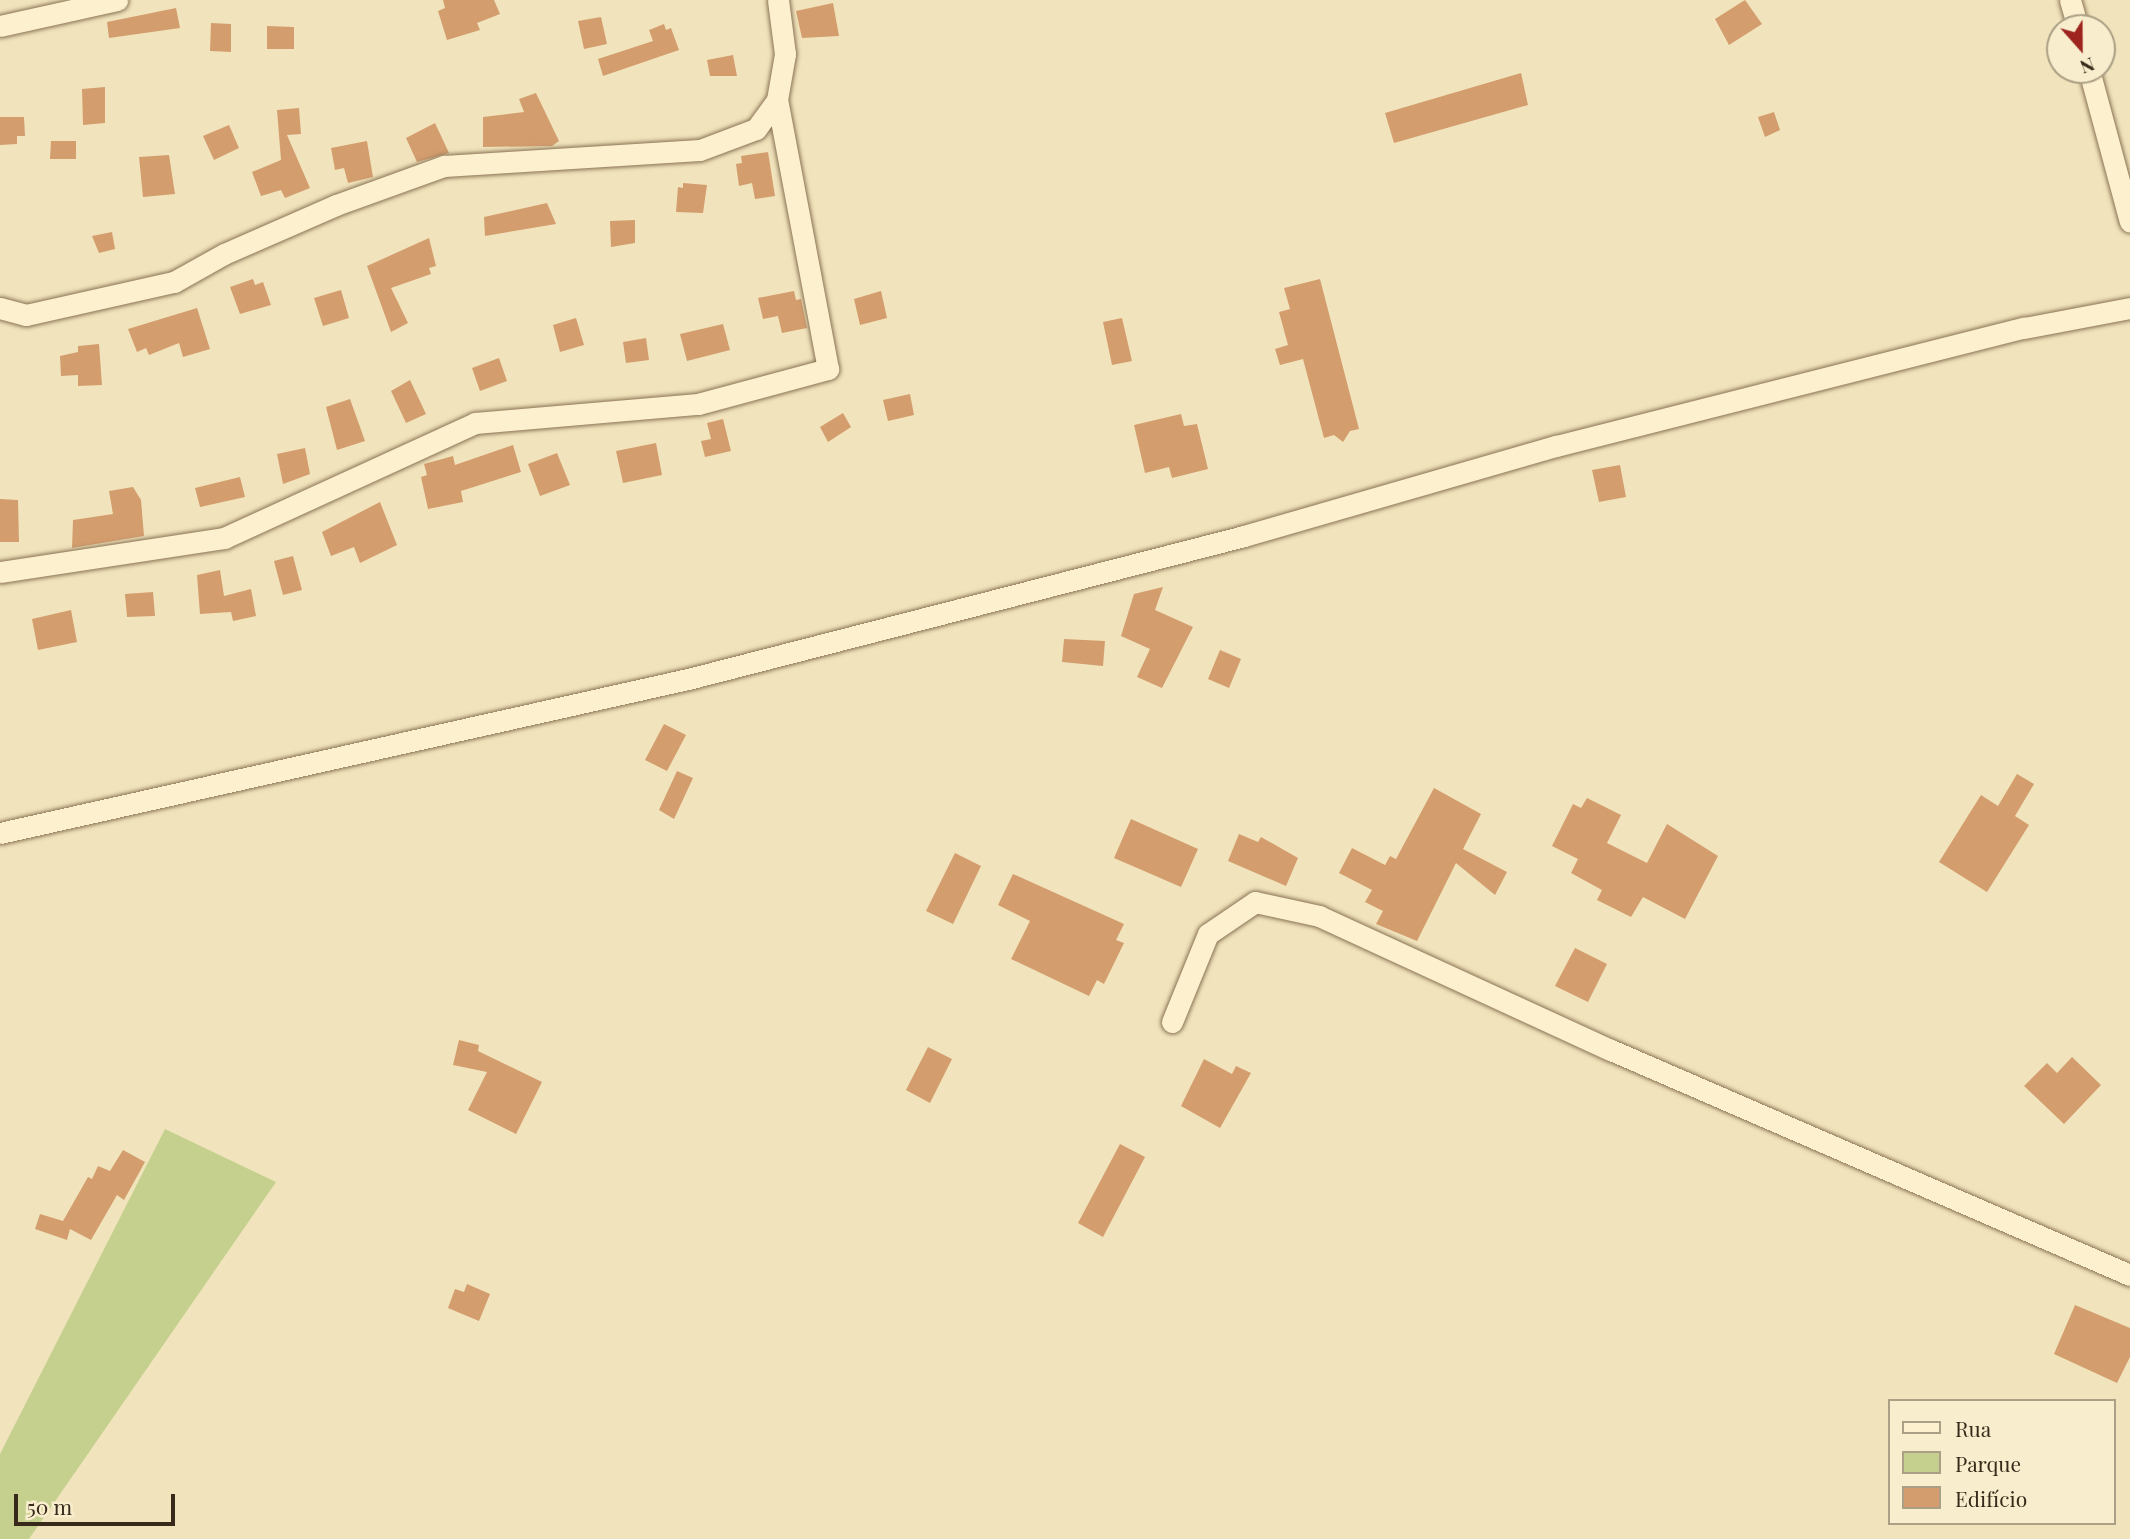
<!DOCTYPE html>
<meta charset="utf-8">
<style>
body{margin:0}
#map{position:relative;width:2130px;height:1539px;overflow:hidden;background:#f1e4bc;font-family:"Playfair Display",serif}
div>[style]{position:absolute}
.green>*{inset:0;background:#c5d08f}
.building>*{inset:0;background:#d39d6e}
.roads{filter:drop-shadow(0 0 2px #8a7354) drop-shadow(0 0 2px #8a7354)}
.minor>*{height:21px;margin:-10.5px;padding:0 10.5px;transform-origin:10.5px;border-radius:10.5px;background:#fcf0cf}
span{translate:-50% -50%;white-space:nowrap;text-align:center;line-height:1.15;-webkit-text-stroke:6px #f8edcc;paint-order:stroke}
.legend{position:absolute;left:1888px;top:1399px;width:228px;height:126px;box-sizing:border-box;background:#f8edcc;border:2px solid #ab9f85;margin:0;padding:9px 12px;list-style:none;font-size:21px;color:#382a1a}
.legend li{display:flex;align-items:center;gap:14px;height:35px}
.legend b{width:35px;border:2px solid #ab9f85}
.north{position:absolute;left:2046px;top:14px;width:70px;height:70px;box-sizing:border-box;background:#f8edcc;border:2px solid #ab9f85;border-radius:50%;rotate:159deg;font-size:19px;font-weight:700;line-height:28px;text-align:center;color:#382a1a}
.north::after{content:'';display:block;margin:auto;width:24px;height:32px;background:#9e241f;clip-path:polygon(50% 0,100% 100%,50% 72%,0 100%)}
.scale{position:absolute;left:14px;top:1494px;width:161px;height:32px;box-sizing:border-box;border:4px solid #382a1a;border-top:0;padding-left:9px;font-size:21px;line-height:24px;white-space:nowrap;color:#382a1a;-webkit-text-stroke:5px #f8edcc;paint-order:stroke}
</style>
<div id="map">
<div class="green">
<i style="clip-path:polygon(165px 1129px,276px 1182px,29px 1539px,0 1539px,0 1454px)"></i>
</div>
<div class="building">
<i style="clip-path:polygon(443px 0,494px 0,500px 14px,477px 23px,480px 30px,447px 40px,438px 11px,445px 8px)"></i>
<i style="clip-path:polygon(1745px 0,1762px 24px,1729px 45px,1715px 19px)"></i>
<i style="clip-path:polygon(833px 3px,839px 36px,802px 38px,796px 11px)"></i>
<i style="clip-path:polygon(176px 8px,180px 28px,109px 38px,107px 22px)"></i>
<i style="clip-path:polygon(601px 17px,607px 44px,584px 49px,578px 21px)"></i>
<i style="clip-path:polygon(211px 23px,231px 24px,231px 52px,210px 51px)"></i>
<i style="clip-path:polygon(664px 24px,666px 30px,671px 28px,679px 50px,603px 76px,598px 59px,653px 41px,649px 30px)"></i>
<i style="clip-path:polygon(267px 26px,294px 27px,294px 49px,267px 49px)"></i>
<i style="clip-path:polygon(733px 55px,737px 76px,710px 76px,707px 60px)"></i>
<i style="clip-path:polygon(1521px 73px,1528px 105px,1394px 143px,1385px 113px)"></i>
<i style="clip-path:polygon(105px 87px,105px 123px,83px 125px,82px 89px)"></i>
<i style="clip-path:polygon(536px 93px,559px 141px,552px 146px,483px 147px,483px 117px,524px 112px,519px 99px)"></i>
<i style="clip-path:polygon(299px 108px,301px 134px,287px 135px,310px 188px,285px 198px,281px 190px,261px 196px,252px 172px,281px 160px,277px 110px)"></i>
<i style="clip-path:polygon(1774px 112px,1780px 130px,1765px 137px,1758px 117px)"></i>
<i style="clip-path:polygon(0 117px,24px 117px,25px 136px,17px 136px,17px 144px,0 145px)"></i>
<i style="clip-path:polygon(435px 123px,449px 153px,417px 162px,406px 138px)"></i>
<i style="clip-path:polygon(229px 125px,239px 148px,214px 160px,203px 136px)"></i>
<i style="clip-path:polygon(51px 141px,76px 141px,76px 159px,50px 159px)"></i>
<i style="clip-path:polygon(367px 141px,373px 177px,348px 183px,344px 168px,335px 170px,331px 148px)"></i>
<i style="clip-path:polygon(768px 152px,775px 196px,755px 199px,752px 183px,739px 186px,736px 164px,742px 163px,741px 156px)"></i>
<i style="clip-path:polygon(169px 155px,175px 194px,143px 197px,139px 157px)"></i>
<i style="clip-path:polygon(683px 183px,707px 185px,703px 213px,676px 212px,678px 187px,683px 188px)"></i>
<i style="clip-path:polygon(547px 203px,556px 224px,485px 236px,484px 217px)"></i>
<i style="clip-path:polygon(635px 220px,635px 243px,611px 247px,610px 221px)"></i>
<i style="clip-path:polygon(112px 232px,115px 249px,99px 253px,92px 236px)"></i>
<i style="clip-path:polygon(429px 238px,436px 266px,429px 268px,431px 274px,391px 288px,408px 323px,391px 332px,367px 266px)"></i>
<i style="clip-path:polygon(253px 279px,255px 285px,263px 282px,271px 305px,240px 314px,230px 287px)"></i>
<i style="clip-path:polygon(1320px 279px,1359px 429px,1350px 431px,1343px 442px,1334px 435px,1324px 438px,1303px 359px,1280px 365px,1275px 349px,1288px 345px,1279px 312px,1290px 309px,1284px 288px)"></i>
<i style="clip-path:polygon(341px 290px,349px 318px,323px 326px,314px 298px)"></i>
<i style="clip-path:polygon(794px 291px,796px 300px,801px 299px,807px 328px,782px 333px,778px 316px,763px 319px,758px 298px)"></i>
<i style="clip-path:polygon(881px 291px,887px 318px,860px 325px,854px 299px)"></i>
<i style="clip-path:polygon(197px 308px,210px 349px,183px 357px,179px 343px,149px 355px,146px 348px,137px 352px,128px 329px)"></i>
<i style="clip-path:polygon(576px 318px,584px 345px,560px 352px,553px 325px)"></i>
<i style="clip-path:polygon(1122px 318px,1132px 361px,1112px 365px,1103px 322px)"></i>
<i style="clip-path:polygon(723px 324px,730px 350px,687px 361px,680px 334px)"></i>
<i style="clip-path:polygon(646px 338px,649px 360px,626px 363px,623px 342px)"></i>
<i style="clip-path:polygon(99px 344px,102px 385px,78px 386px,78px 375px,61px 376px,60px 356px,78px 352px,78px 346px)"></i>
<i style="clip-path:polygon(499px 358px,507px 381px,480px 391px,472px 368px)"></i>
<i style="clip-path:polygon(410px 380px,426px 414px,406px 423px,391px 391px)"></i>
<i style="clip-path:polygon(910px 394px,914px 415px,888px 421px,883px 400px)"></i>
<i style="clip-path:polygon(350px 399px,365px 441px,337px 450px,326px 407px)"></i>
<i style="clip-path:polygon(843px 413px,851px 427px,828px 442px,820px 427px)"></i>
<i style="clip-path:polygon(1181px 414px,1184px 426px,1197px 424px,1208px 469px,1172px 478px,1169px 467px,1145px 473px,1134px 425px)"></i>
<i style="clip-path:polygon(723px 419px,731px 451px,705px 457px,701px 441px,711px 439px,707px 423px)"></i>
<i style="clip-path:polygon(656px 443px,662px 475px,623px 483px,616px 451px)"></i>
<i style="clip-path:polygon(513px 445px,521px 472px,461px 491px,463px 502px,428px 509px,421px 477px,427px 475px,424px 464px,453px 456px,455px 465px)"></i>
<i style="clip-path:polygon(305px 448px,310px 474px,283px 484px,277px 454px)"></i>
<i style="clip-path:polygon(557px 453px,570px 485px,540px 496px,528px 464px)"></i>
<i style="clip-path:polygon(1620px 465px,1626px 497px,1599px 502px,1592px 470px)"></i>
<i style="clip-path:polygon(240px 477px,245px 497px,200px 507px,195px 488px)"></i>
<i style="clip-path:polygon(133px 487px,141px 500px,144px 536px,72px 548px,73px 520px,113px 514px,109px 491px)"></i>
<i style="clip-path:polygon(0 499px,18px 500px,19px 542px,0 542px)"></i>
<i style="clip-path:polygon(380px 502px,397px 545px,360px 563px,354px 547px,331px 556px,322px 532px)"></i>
<i style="clip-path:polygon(293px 556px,302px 590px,283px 595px,274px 561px)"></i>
<i style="clip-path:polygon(220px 570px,224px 596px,251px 589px,256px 616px,233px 621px,231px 612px,200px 614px,197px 575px)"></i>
<i style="clip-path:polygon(1163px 587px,1155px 610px,1193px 627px,1162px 688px,1137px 677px,1150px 649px,1121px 636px,1134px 594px)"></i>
<i style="clip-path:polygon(153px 592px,155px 616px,127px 617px,125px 594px)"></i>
<i style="clip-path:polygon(71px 610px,77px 642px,38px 650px,32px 619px)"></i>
<i style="clip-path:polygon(1064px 639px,1105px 641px,1103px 666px,1062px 662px)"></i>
<i style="clip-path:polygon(1220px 650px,1241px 659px,1229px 688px,1208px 679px)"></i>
<i style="clip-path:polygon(664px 724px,686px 735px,667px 771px,645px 760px)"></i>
<i style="clip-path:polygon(677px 771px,693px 778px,674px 819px,659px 810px)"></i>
<i style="clip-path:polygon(2017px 774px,2034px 784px,2015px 816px,2029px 825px,1987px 892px,1939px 862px,1981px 795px,1998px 806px)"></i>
<i style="clip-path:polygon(1434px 788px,1481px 814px,1463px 849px,1507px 872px,1495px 895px,1456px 863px,1417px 941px,1376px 924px,1383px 911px,1365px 902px,1372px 890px,1339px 873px,1352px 848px,1385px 865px,1390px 856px,1396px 859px)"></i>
<i style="clip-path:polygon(1587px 798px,1621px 815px,1607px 843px,1647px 863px,1667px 824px,1718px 856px,1685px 919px,1643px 897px,1631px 917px,1597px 900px,1602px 890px,1571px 873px,1578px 859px,1552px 846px,1573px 804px,1581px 808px)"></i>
<i style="clip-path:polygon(1131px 819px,1198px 849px,1181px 887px,1114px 858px)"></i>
<i style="clip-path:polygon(1239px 834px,1258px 842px,1261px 837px,1298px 858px,1286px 886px,1228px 861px)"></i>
<i style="clip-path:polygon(955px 853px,981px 866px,953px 924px,926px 911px)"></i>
<i style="clip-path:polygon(1013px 874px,1124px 924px,1116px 940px,1124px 943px,1104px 984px,1097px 980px,1089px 996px,1011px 959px,1030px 921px,998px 905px)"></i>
<i style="clip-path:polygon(1575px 948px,1607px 964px,1588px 1002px,1555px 986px)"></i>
<i style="clip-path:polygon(459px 1040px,479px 1045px,478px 1051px,542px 1082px,516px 1134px,468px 1110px,487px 1072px,453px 1065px)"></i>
<i style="clip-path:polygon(928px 1047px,952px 1059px,930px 1103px,906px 1090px)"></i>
<i style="clip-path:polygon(2072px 1057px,2101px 1085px,2064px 1124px,2024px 1086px,2047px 1063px,2057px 1073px)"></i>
<i style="clip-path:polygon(1204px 1059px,1232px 1074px,1236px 1066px,1251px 1073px,1220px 1128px,1181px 1106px)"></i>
<i style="clip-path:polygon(1120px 1144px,1145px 1157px,1103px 1237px,1078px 1223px)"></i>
<i style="clip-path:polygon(123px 1150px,145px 1162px,124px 1200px,117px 1195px,91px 1240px,70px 1229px,67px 1240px,35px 1229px,40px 1214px,63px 1221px,88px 1177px,92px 1179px,98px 1166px,110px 1171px)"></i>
<i style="clip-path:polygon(467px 1284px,490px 1294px,479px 1321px,448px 1308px,455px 1289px,464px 1292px)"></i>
<i style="clip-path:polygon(2075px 1305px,2130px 1328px,2130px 1357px,2117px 1383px,2054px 1354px)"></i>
</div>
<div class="roads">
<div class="minor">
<i style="left:2070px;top:0;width:29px;rotate:74deg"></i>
<i style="left:0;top:26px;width:120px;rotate:-12.5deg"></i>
<i style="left:2089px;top:70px;width:157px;rotate:74.9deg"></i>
<i style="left:0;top:308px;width:27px;rotate:15deg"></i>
<i style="left:26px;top:315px;width:152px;rotate:-12.6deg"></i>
<i style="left:174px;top:282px;width:57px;rotate:-29.2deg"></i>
<i style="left:224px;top:254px;width:122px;rotate:-23.6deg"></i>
<i style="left:336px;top:205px;width:115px;rotate:-19.9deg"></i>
<i style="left:444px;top:166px;width:256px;rotate:-3.6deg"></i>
<i style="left:700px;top:150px;width:60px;rotate:-20.6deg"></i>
<i style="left:756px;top:129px;width:36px;rotate:-54deg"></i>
<i style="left:0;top:572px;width:227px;rotate:-8.6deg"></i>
<i style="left:224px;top:538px;width:276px;rotate:-24.6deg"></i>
<i style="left:475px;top:423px;width:224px;rotate:-4.9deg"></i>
<i style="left:698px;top:404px;width:135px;rotate:-15.1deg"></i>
<i style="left:828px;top:369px;width:274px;rotate:-100.7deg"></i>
<i style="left:777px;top:100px;width:47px;rotate:-80.1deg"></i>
<i style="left:785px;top:54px;width:54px;rotate:-97.4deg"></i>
<i style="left:0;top:833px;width:705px;rotate:-12.62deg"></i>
<i style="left:688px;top:679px;width:574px;rotate:-14.42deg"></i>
<i style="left:1244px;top:536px;width:325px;rotate:-16.1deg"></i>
<i style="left:1556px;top:446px;width:483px;rotate:-14.2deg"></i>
<i style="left:2024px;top:328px;width:108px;rotate:-10.7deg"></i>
<i style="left:1172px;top:1022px;width:95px;rotate:-67.8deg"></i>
<i style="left:1208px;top:934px;width:57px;rotate:-34.2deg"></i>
<i style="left:1255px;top:902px;width:66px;rotate:12.3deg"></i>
<i style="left:1319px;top:916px;width:321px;rotate:24.7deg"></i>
<i style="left:1611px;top:1050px;width:566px;rotate:23.44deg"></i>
</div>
</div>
<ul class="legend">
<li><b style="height:9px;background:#fcf0cf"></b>Rua</li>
<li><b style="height:19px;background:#c5d08f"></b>Parque</li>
<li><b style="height:19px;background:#d39d6e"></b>Edifício</li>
</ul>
<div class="north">N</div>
<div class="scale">50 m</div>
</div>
